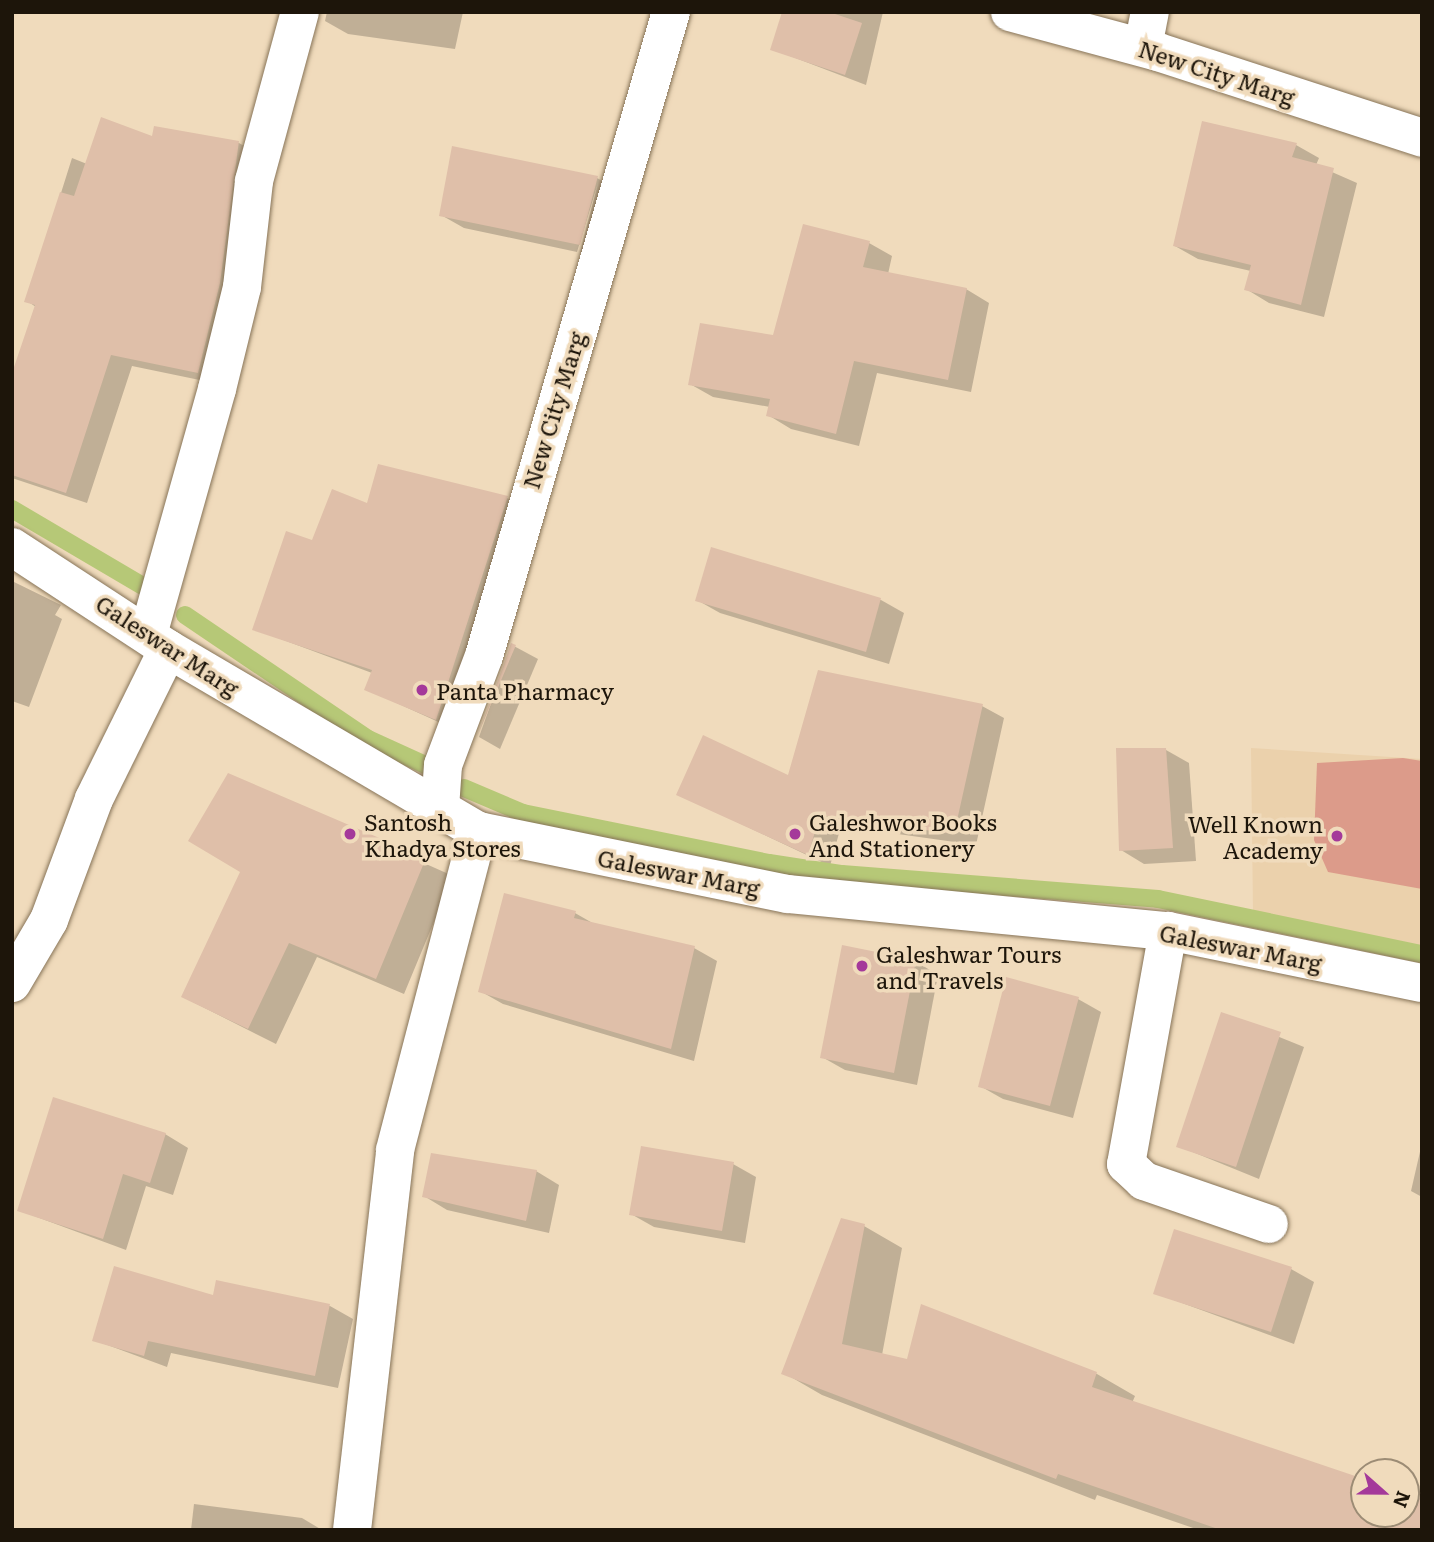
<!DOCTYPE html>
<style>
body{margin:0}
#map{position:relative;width:1434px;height:1542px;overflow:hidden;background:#f0dbbc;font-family:Literata,serif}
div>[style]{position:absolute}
.built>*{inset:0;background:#ebd1ac}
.green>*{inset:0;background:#dc9b8a}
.shadow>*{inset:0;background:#0003}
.stream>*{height:18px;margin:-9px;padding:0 9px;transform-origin:9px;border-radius:9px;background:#b6c877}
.building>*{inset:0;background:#dfbfa9}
.roads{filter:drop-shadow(0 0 2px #877458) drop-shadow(0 0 2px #877458)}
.minor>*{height:38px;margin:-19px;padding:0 19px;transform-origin:19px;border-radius:19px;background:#fff}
.dots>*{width:19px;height:19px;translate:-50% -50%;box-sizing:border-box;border:4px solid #f0dbbc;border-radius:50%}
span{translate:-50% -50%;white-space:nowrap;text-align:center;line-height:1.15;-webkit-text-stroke:7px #f0dbbc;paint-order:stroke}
.street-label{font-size:23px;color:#1d150a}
.poi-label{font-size:23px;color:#1d150a}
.left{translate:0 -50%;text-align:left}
.right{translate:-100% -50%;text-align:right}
.frame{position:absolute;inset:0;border:14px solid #1d150a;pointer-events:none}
.north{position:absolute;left:1350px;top:1458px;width:70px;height:70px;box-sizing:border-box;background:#f0dbbc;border:2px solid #9c8c75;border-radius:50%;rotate:111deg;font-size:19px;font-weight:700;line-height:28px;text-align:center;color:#1d150a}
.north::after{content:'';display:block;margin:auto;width:24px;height:32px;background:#a4399a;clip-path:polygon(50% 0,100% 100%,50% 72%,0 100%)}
</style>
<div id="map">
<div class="built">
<i style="clip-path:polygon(1251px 748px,1422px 759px,1422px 949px,1253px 913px)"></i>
</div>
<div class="green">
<i style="clip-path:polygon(1403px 758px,1422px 761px,1422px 889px,1328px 872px,1314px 840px,1317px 763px)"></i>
</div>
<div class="shadow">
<i style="clip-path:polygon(327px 12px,463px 12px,455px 49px,348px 34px,325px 21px)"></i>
<i style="clip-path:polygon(783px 12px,883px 12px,866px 85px,772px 49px)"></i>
<i style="clip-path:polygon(153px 138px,239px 143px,260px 155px,219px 384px,132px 366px,87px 503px,12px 478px,12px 378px,36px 307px,27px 301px,72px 158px,87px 164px)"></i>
<i style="clip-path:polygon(1296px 145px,1319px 158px,1316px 165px,1357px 183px,1324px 317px,1269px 303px,1246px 289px,1251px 271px,1198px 259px,1175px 246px)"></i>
<i style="clip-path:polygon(597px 178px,620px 191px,604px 257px,580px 253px,598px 183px,577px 252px,464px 228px,441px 215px)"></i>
<i style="clip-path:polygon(869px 243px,892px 256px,888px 274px,966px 289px,989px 303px,971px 392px,877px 373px,859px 446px,791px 429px,768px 415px,770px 407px,713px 397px,690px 384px,775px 337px)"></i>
<i style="clip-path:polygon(507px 498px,527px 509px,456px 730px,366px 689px,372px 673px,254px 629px,313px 542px,368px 505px)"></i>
<i style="clip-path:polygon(712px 549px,881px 600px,904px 613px,889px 664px,720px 613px,697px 600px)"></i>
<i style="clip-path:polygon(12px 581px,61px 605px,55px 615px,62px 619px,29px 707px,12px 701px)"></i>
<i style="clip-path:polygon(512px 645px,538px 659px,500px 749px,479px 737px)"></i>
<i style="clip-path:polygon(982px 706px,1004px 718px,976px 845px,841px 826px,830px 866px,678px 794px,789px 778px)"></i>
<i style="clip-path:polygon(1166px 750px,1189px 763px,1196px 861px,1144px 864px,1121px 850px)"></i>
<i style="clip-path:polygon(229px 776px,453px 876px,404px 994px,317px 957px,276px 1044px,183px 997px,242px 871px)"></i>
<i style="clip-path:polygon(575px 913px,596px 925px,694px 948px,717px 961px,694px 1061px,503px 1004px,480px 991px)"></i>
<i style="clip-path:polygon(915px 961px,938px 975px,917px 1085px,845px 1070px,822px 1057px)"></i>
<i style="clip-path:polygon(1078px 999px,1101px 1012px,1073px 1118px,1003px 1099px,980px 1086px)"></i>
<i style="clip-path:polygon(1222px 1014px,1304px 1047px,1259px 1179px,1178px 1146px)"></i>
<i style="clip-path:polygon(165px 1134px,188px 1148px,173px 1195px,146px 1186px,126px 1250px,18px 1210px)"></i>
<i style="clip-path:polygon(1422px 1143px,1422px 1197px,1411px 1191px)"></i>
<i style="clip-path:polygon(733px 1164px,756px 1177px,745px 1243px,654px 1227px,631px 1214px)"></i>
<i style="clip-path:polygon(536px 1171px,559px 1185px,549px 1233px,447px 1210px,424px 1196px)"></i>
<i style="clip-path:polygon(864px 1226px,902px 1248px,882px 1355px,908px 1361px,922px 1307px,1097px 1374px,1135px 1396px,1132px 1403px,1364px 1481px,1364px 1514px,1406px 1514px,1406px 1495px,1422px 1530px,1199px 1530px,1097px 1495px,1095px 1500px,822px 1395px,784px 1373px)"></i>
<i style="clip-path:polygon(1291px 1269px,1314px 1282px,1294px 1344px,1155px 1293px)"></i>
<i style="clip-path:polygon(214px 1297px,330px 1306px,353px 1319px,338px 1388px,171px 1353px,167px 1367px,94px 1340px)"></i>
<i style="clip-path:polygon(194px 1504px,302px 1518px,322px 1530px,191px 1530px)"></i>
</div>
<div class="stream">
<i style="left:12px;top:509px;width:169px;rotate:30.5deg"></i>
<i style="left:185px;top:615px;width:221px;rotate:34.1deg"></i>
<i style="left:368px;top:739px;width:70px;rotate:24.4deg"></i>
<i style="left:464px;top:788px;width:64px;rotate:23deg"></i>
<i style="left:523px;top:813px;width:251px;rotate:11.5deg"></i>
<i style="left:769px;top:863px;width:74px;rotate:8.6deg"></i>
<i style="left:842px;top:874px;width:317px;rotate:4.5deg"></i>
<i style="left:1158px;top:899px;width:270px;rotate:11.8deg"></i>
</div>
<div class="building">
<i style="clip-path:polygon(782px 12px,829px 12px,862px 23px,845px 75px,770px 50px)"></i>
<i style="clip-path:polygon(101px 117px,152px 136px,154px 126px,239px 141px,220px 283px,198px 373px,111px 355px,66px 493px,12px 475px,12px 373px,35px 305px,24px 302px,60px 192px,74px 196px)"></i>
<i style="clip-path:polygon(1202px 121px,1297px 143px,1292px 157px,1334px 168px,1301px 305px,1244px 290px,1251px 265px,1173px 246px)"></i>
<i style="clip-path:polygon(452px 146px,598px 176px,580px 245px,439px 216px)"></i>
<i style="clip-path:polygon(803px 224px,870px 241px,863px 267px,967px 288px,948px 380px,854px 361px,836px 434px,766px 416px,770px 399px,688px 385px,700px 323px,773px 335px)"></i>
<i style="clip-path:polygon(378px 464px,508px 496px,436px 720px,364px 690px,372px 670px,252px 630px,286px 531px,312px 540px,332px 489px,367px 503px)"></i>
<i style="clip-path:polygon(711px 547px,881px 598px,866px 652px,695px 601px)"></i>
<i style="clip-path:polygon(511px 643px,516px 645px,477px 737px,504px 664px)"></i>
<i style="clip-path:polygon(818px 670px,983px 704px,954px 834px,820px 815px,808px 855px,676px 795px,703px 735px,788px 775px)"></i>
<i style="clip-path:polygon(1116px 748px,1166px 748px,1173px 848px,1119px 851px)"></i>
<i style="clip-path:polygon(228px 773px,426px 858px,376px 979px,289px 943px,248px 1029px,181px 997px,240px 872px,188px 841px)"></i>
<i style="clip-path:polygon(504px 893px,576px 911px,574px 918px,695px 946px,671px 1049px,478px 992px)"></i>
<i style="clip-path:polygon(842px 945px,916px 960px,894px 1073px,820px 1058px)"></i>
<i style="clip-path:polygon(1006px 977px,1079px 997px,1050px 1106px,978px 1087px)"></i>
<i style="clip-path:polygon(1221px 1012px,1281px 1032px,1236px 1167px,1176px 1147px)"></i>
<i style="clip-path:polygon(53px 1097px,166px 1133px,150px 1183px,123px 1174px,103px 1239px,17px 1211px)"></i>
<i style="clip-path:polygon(641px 1146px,734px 1162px,722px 1231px,629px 1215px)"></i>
<i style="clip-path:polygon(431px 1153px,537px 1170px,526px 1221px,422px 1197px)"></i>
<i style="clip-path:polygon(841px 1218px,865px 1224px,842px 1344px,907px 1359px,921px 1304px,1097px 1372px,1092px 1387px,1364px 1479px,1364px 1514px,1406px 1514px,1406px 1494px,1422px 1499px,1422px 1530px,1221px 1530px,1058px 1474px,1056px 1479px,781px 1374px)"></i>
<i style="clip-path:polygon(1174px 1229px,1292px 1267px,1271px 1332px,1153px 1294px)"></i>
<i style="clip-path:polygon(114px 1266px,213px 1295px,216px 1280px,330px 1304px,315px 1376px,148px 1341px,144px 1356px,92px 1341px)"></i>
</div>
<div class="roads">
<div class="minor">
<i style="left:1010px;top:12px;width:153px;rotate:15.1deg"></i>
<i style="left:1158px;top:52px;width:278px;rotate:18deg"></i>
<i style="left:1143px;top:47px;width:36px;rotate:-79deg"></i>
<i style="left:12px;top:547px;width:186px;rotate:33.2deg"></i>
<i style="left:168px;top:649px;width:359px;rotate:30.4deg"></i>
<i style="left:478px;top:831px;width:316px;rotate:11.5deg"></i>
<i style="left:788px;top:894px;width:382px;rotate:5.6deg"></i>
<i style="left:1168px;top:931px;width:259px;rotate:11.6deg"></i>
<i style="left:149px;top:631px;width:251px;rotate:-74.3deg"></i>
<i style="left:217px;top:389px;width:105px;rotate:-76.2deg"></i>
<i style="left:242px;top:287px;width:107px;rotate:-83.5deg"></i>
<i style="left:254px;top:181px;width:175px;rotate:-74.8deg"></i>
<i style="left:440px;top:808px;width:43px;rotate:-86deg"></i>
<i style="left:443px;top:765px;width:116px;rotate:-69.4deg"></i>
<i style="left:484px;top:656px;width:671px;rotate:-73.81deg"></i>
<i style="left:1168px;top:931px;width:237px;rotate:100.2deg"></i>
<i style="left:1126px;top:1164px;width:25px;rotate:43deg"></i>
<i style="left:1144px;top:1181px;width:132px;rotate:19deg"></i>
<i style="left:12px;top:983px;width:73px;rotate:-59.6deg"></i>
<i style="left:49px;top:920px;width:129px;rotate:-69.6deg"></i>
<i style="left:94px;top:799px;width:167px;rotate:-63.7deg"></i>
<i style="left:352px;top:1530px;width:382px;rotate:-83.5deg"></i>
<i style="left:395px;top:1150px;width:330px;rotate:-75.4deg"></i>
</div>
</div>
<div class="dots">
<i style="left:422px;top:690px;background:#a4399a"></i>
<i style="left:350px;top:834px;background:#a4399a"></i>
<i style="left:795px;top:834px;background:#a4399a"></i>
<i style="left:1337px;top:836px;background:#a4399a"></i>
<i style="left:862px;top:966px;background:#a4399a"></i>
</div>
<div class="street-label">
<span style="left:1217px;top:72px;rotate:18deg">New City Marg</span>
<span style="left:553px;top:410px;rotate:-73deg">New City Marg</span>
<span style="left:168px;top:645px;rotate:33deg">Galeswar Marg</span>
<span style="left:679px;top:872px;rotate:11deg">Galeswar Marg</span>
<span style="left:1241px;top:947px;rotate:11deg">Galeswar Marg</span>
</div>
<div class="poi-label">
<span class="left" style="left:436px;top:690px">Panta Pharmacy</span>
<span class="left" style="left:364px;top:834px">Santosh<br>Khadya Stores</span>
<span class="left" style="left:809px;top:834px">Galeshwor Books<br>And Stationery</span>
<span class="right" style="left:1323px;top:836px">Well Known<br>Academy</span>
<span class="left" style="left:876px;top:966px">Galeshwar Tours<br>and Travels</span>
</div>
<div class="frame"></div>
<div class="north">N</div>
</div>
